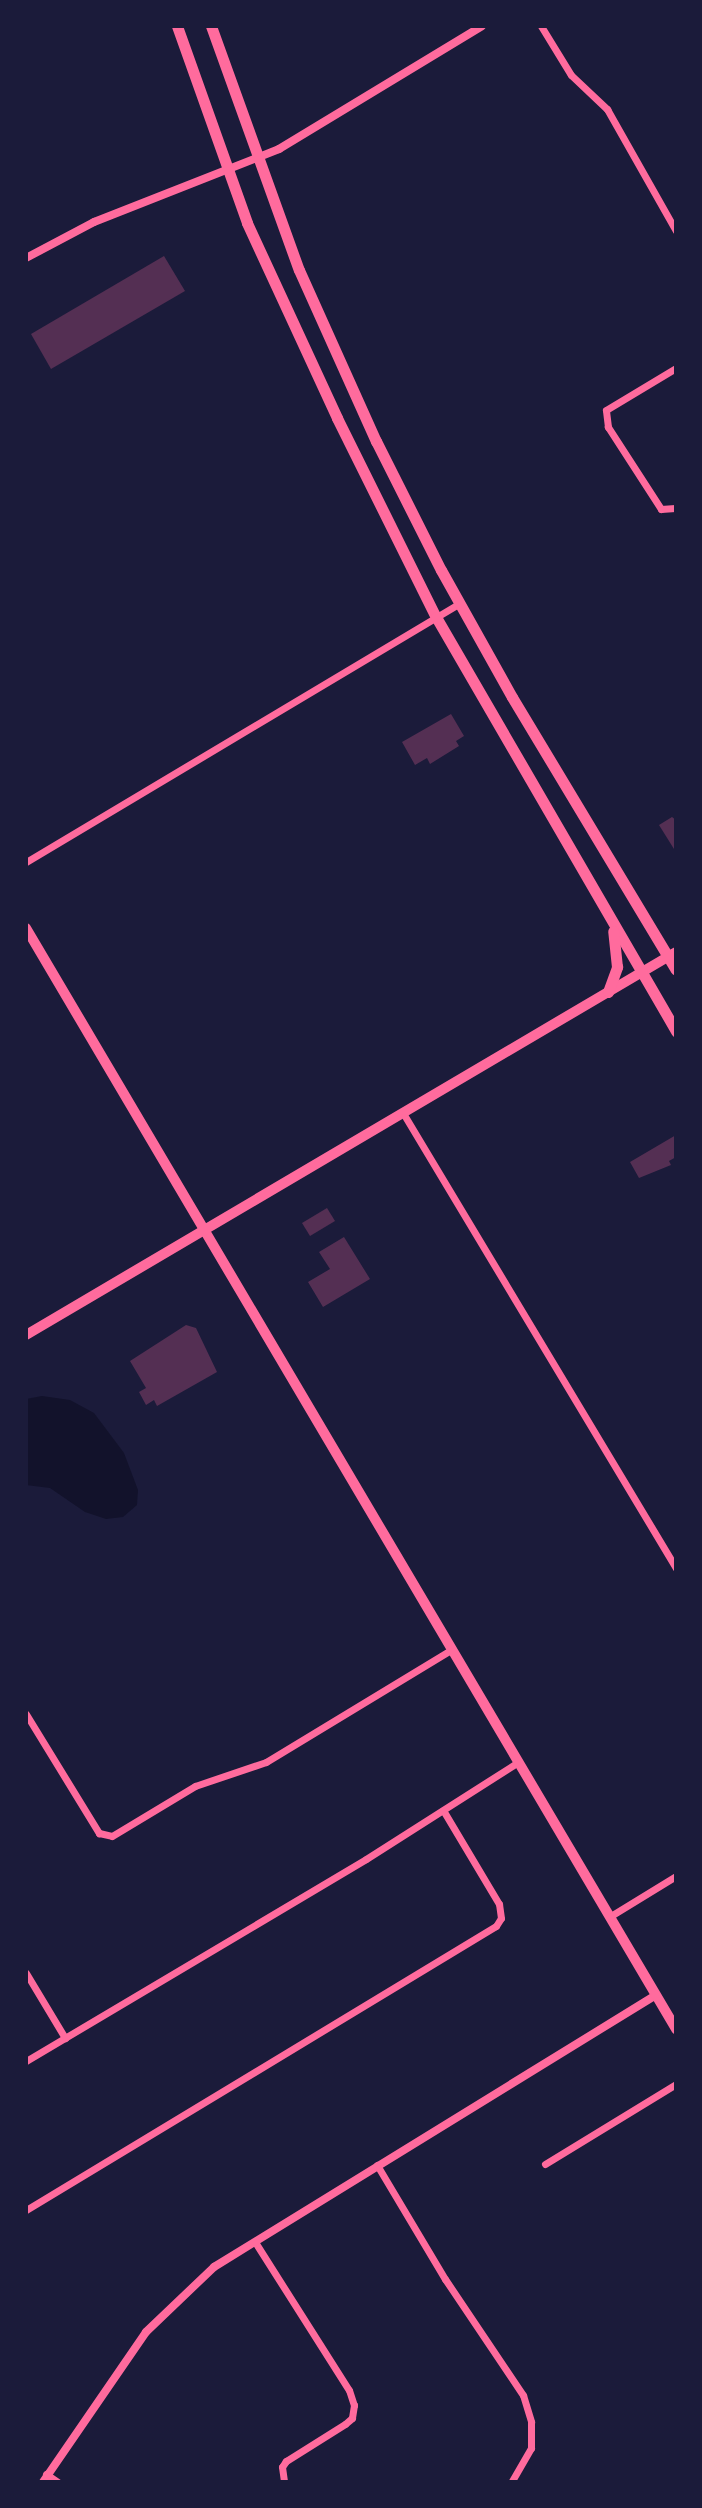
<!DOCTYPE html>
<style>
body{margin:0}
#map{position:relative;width:702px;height:2508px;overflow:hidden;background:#1b1b3a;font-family:Mulish,sans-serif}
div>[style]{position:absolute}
.water>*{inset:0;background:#12122b}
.building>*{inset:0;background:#542f53}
.minor>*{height:7px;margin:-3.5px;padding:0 3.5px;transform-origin:3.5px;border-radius:3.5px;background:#ff6b9d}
.tertiary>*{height:8px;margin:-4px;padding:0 4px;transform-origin:4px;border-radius:4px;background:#ff6b9d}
.secondary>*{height:10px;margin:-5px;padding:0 5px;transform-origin:5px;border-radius:5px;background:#ff6b9d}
.primary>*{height:11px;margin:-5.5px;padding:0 5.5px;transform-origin:5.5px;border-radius:5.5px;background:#ff6b9d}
span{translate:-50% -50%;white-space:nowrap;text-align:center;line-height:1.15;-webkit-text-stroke:7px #1b1b3a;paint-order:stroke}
.frame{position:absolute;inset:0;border:28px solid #1b1b3a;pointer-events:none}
</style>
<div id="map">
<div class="water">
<i style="clip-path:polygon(42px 1396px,70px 1400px,94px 1413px,124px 1453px,138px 1490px,137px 1505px,123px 1517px,106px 1519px,85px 1512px,50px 1488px,26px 1485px,26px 1399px)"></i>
</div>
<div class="building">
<i style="clip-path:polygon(164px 256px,185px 291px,51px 369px,31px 334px)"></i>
<i style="clip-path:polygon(451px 714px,464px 736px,456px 741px,459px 746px,430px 764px,427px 758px,415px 765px,402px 742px)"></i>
<i style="clip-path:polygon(672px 817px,676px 820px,674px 849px,659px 825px)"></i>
<i style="clip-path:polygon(676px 1135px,676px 1157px,669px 1161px,671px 1165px,639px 1178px,630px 1162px)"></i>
<i style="clip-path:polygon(327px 1208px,335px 1221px,310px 1236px,302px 1223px)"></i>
<i style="clip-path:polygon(344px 1237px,370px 1279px,323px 1307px,308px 1282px,330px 1269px,319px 1252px)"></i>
<i style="clip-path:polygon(186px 1325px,196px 1328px,217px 1372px,157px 1406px,154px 1400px,146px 1405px,139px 1392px,146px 1388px,130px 1361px)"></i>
</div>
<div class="minor">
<i style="left:541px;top:26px;width:57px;rotate:58.5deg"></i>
<i style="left:571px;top:75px;width:50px;rotate:43.4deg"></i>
<i style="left:607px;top:109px;width:140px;rotate:60.5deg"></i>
<i style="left:675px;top:508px;width:14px;rotate:176deg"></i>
<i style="left:661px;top:509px;width:98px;rotate:-122.9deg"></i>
<i style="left:608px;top:427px;width:17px;rotate:-97deg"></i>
<i style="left:606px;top:410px;width:82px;rotate:-31deg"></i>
<i style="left:26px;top:862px;width:505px;rotate:-30.83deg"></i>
<i style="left:403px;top:1113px;width:531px;rotate:59.04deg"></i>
<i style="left:26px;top:1714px;width:140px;rotate:58.5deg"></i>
<i style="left:99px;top:1833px;width:13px;rotate:13deg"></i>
<i style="left:112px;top:1836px;width:97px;rotate:-31.1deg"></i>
<i style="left:195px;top:1786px;width:75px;rotate:-18.7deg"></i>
<i style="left:266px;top:1762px;width:216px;rotate:-31.2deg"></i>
<i style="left:609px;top:1917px;width:79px;rotate:-31.5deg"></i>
<i style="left:26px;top:1973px;width:76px;rotate:59deg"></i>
<i style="left:26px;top:2061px;width:395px;rotate:-30.7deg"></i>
<i style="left:366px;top:1859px;width:180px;rotate:-32.5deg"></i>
<i style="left:545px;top:2164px;width:153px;rotate:-31.4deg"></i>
<i style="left:377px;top:2165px;width:133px;rotate:59.2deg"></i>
<i style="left:445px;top:2279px;width:140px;rotate:56.1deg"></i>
<i style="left:523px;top:2395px;width:28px;rotate:73deg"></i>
<i style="left:531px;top:2422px;width:26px;rotate:90deg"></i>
<i style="left:531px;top:2448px;width:39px;rotate:120deg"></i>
<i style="left:26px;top:2210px;width:549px;rotate:-31.14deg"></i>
<i style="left:496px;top:1926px;width:9px;rotate:-58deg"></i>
<i style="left:501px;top:1918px;width:14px;rotate:-98deg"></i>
<i style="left:499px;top:1904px;width:109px;rotate:-120.8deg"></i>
<i style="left:255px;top:2242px;width:175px;rotate:57.6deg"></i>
<i style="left:349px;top:2390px;width:16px;rotate:72deg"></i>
<i style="left:354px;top:2405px;width:13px;rotate:99deg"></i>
<i style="left:352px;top:2418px;width:9px;rotate:139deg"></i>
<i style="left:345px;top:2424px;width:70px;rotate:147.9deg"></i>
<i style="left:286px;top:2461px;width:7px;rotate:124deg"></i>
<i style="left:282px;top:2467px;width:15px;rotate:82deg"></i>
<i style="left:46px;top:2474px;width:14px;rotate:34deg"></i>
</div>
<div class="tertiary">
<i style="left:26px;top:258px;width:77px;rotate:-27.9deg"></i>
<i style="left:94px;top:222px;width:199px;rotate:-21.5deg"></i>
<i style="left:279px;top:149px;width:237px;rotate:-31.2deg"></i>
<i style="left:43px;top:2482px;width:182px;rotate:-55.5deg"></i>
<i style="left:146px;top:2332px;width:94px;rotate:-43.7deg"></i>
<i style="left:214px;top:2267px;width:519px;rotate:-31.61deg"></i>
</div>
<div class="secondary">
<i style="left:26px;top:928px;width:1279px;rotate:59.44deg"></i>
<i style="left:26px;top:1335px;width:754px;rotate:-30.51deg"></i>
</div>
<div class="primary">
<i style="left:177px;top:26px;width:209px;rotate:70.4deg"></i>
<i style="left:247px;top:223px;width:215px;rotate:65.2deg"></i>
<i style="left:337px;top:418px;width:222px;rotate:63.6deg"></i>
<i style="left:436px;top:617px;width:479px;rotate:59.9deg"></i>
<i style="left:211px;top:26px;width:259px;rotate:70.2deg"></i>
<i style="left:299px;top:270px;width:188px;rotate:65.8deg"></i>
<i style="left:376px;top:441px;width:144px;rotate:63.3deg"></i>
<i style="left:441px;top:570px;width:145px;rotate:60.8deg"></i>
<i style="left:512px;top:697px;width:318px;rotate:59deg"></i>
<i style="left:608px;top:992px;width:27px;rotate:-70deg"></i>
<i style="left:617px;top:967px;width:36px;rotate:-96deg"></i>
</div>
<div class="frame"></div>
</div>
